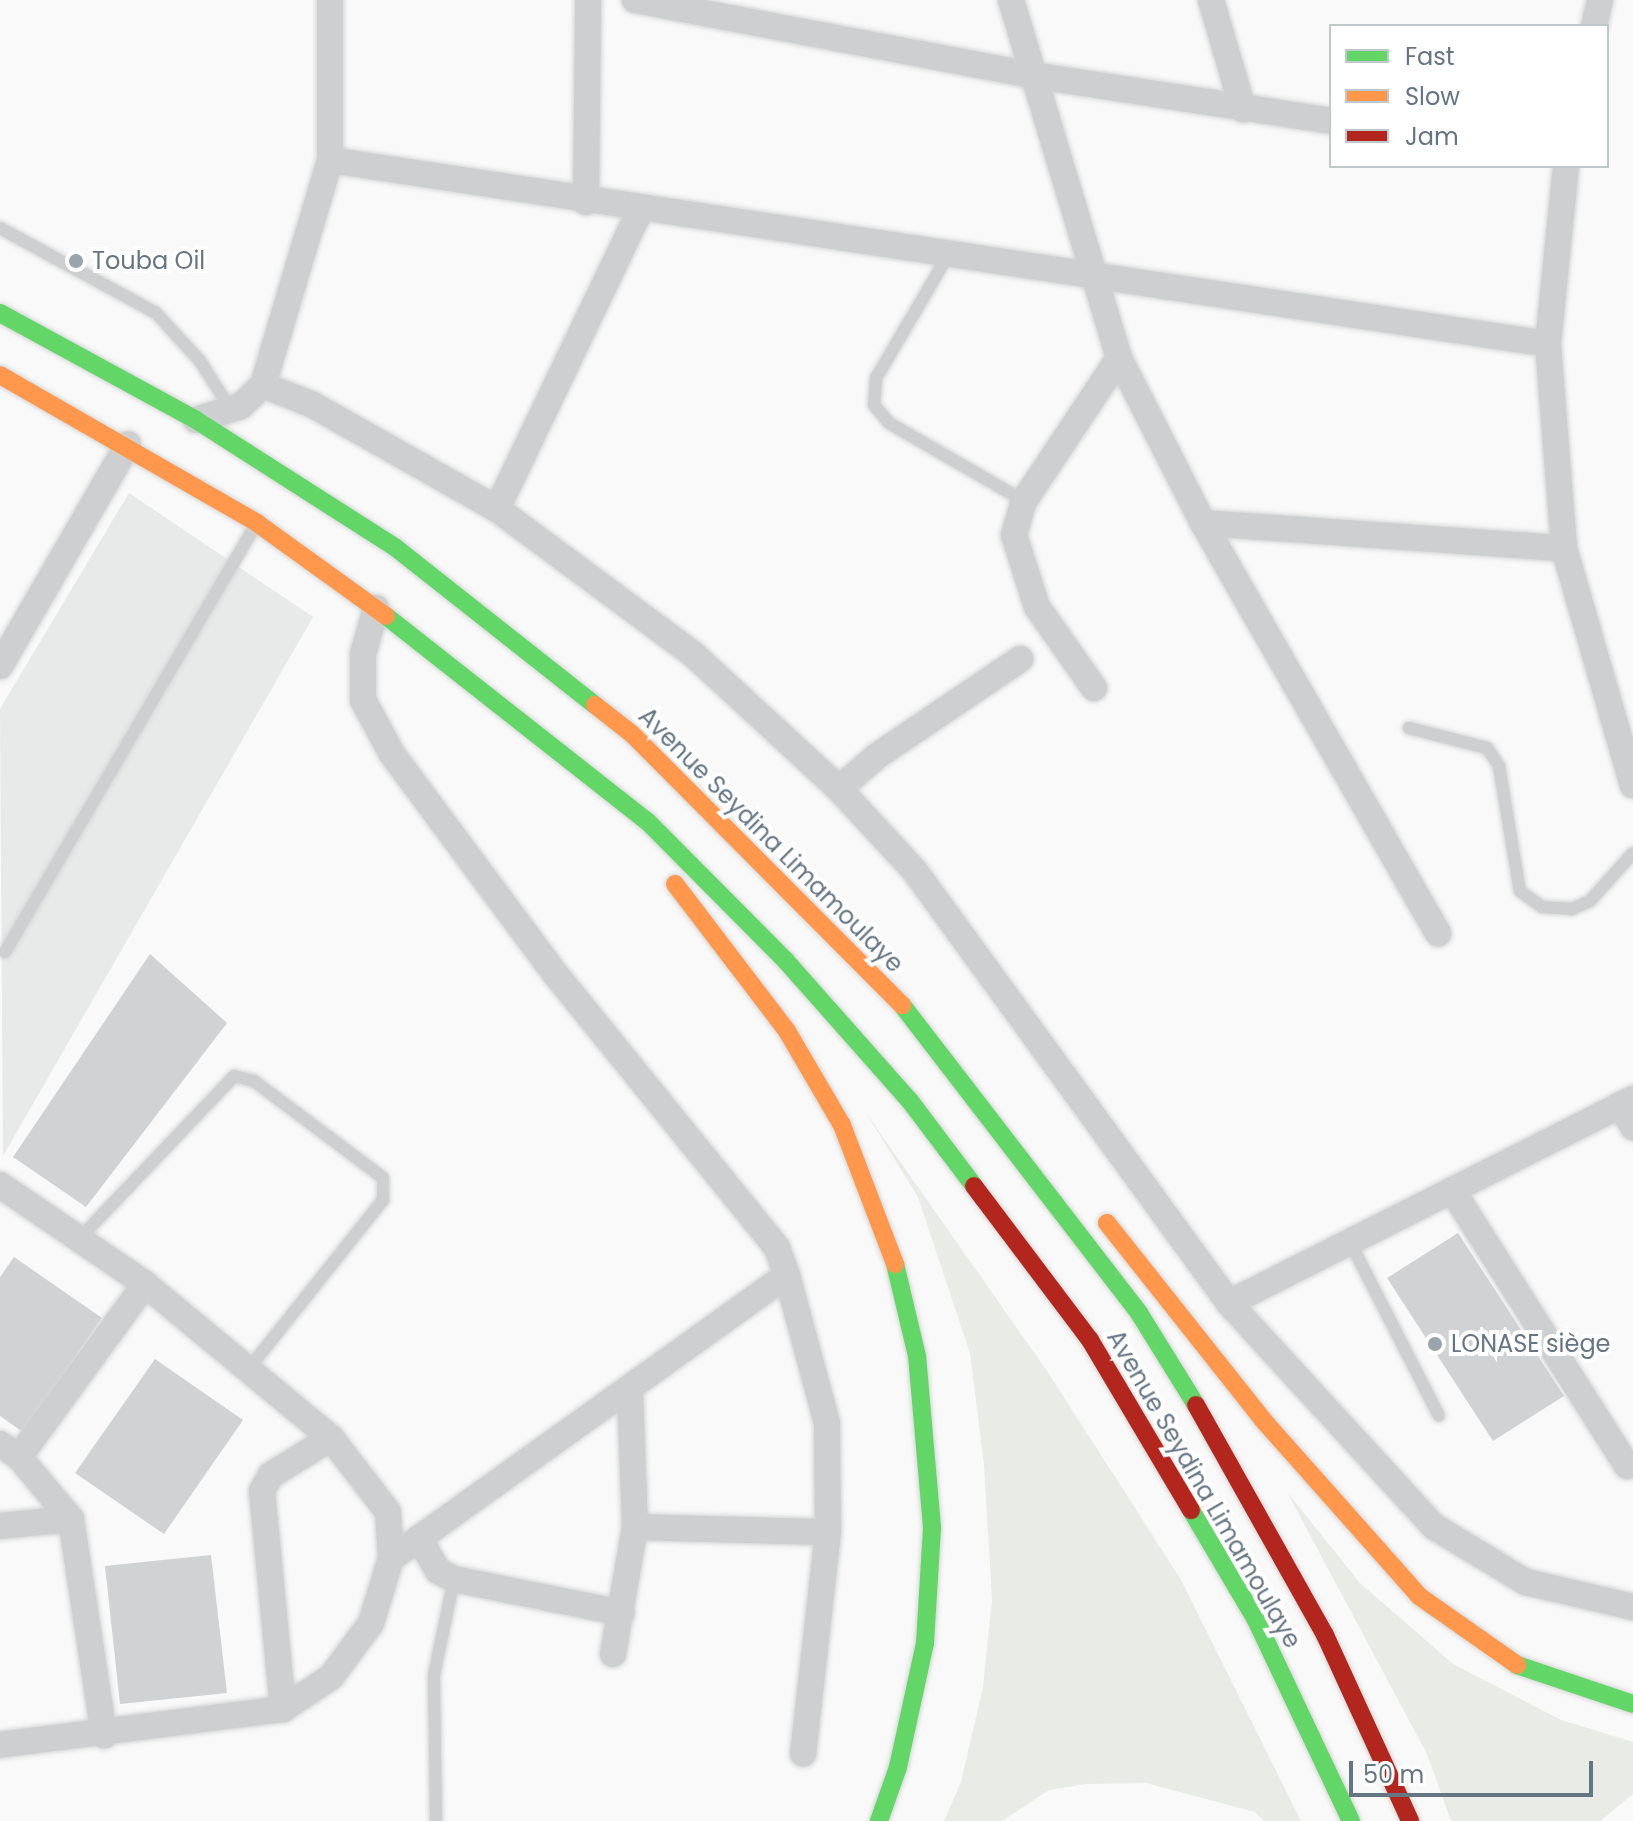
<!DOCTYPE html>
<meta charset="utf-8">
<style>
body{margin:0}
#map{position:relative;width:1633px;height:1821px;overflow:hidden;background:#f9f9f9;font-family:Poppins,sans-serif}
div>[style]{position:absolute}
.built>*{inset:0;background:#e8e9e9}
.green>*{inset:0;background:#e8ebe6}
.building>*{inset:0;background:#d0d2d3}
.roads{filter:drop-shadow(0 0 2px #d5d6d6) drop-shadow(0 0 2px #d5d6d6)}
.lane>*{height:12px;margin:-6px;padding:0 6px;transform-origin:6px;border-radius:6px;background:#cecfd0}
.street>*{height:26px;margin:-13px;padding:0 13px;transform-origin:13px;border-radius:13px;background:#cecfd0}
.fast>*{height:18px;margin:-9px;padding:0 9px;transform-origin:9px;border-radius:9px;background:#63d668}
.slow>*{height:18px;margin:-9px;padding:0 9px;transform-origin:9px;border-radius:9px;background:#ff974d}
.jam>*{height:18px;margin:-9px;padding:0 9px;transform-origin:9px;border-radius:9px;background:#b3261e}
.dots>*{width:22px;height:22px;translate:-50% -50%;box-sizing:border-box;border:4px solid #fff;border-radius:50%}
span{translate:-50% -50%;white-space:nowrap;text-align:center;line-height:1.15;-webkit-text-stroke:8px #fff;paint-order:stroke}
.poi-label{font-size:24px;color:#657683}
.left{translate:0 -50%;text-align:left}
.street-label{font-size:24px;color:#657683}
.legend{position:absolute;left:1329px;top:24px;width:280px;height:144px;box-sizing:border-box;background:#fff;border:2px solid #c1c8cd;margin:0;padding:10px 14px;list-style:none;font-size:24px;color:#657683}
.legend li{display:flex;align-items:center;gap:16px;height:40px}
.legend b{width:40px;border:2px solid #c1c8cd}
.scale{position:absolute;left:1349px;top:1761px;width:244px;height:36px;box-sizing:border-box;border:4px solid #657683;border-top:0;padding-left:10px;font-size:24px;line-height:28px;white-space:nowrap;color:#657683;-webkit-text-stroke:6px #fff;paint-order:stroke}
</style>
<div id="map">
<div class="built">
<i style="clip-path:polygon(129px 493px,313px 617px,3px 1156px,0 709px)"></i>
</div>
<div class="green">
<i style="clip-path:polygon(866px 1113px,1047px 1371px,1180px 1578px,1301px 1821px,1264px 1821px,1255px 1812px,1146px 1783px,1085px 1784px,1049px 1790px,1002px 1821px,944px 1821px,961px 1782px,983px 1687px,992px 1600px,984px 1465px,970px 1353px,918px 1197px)"></i>
<i style="clip-path:polygon(1287px 1492px,1360px 1583px,1453px 1664px,1561px 1720px,1633px 1742px,1633px 1794px,1600px 1821px,1451px 1821px,1427px 1754px)"></i>
</div>
<div class="building">
<i style="clip-path:polygon(150px 954px,227px 1023px,86px 1207px,13px 1157px)"></i>
<i style="clip-path:polygon(1458px 1233px,1564px 1396px,1493px 1441px,1387px 1278px)"></i>
<i style="clip-path:polygon(14px 1257px,102px 1318px,23px 1432px,0 1416px,0 1277px)"></i>
<i style="clip-path:polygon(155px 1359px,243px 1420px,164px 1534px,75px 1473px)"></i>
<i style="clip-path:polygon(211px 1555px,227px 1693px,120px 1704px,105px 1566px)"></i>
</div>
<div class="roads">
<div class="lane">
<i style="left:0;top:228px;width:178px;rotate:28.6deg"></i>
<i style="left:156px;top:313px;width:65px;rotate:47.5deg"></i>
<i style="left:200px;top:361px;width:58px;rotate:57.7deg"></i>
<i style="left:950px;top:252px;width:146px;rotate:120.4deg"></i>
<i style="left:876px;top:378px;width:27px;rotate:94deg"></i>
<i style="left:874px;top:405px;width:23px;rotate:50deg"></i>
<i style="left:889px;top:423px;width:156px;rotate:30deg"></i>
<i style="left:1409px;top:728px;width:81px;rotate:14.4deg"></i>
<i style="left:1487px;top:748px;width:22px;rotate:56deg"></i>
<i style="left:1499px;top:766px;width:127px;rotate:80.5deg"></i>
<i style="left:1520px;top:891px;width:27px;rotate:36deg"></i>
<i style="left:1542px;top:907px;width:30px;rotate:4deg"></i>
<i style="left:1572px;top:909px;width:20px;rotate:-24deg"></i>
<i style="left:1590px;top:901px;width:64px;rotate:-48.1deg"></i>
<i style="left:5px;top:952px;width:490px;rotate:-59.6deg"></i>
<i style="left:79px;top:1239px;width:225px;rotate:-46.4deg"></i>
<i style="left:234px;top:1076px;width:21px;rotate:14deg"></i>
<i style="left:254px;top:1081px;width:161px;rotate:36.9deg"></i>
<i style="left:383px;top:1178px;width:22px;rotate:90deg"></i>
<i style="left:383px;top:1200px;width:217px;rotate:128.5deg"></i>
<i style="left:1350px;top:1242px;width:195px;rotate:62.9deg"></i>
<i style="left:436px;top:1821px;width:146px;rotate:-90.8deg"></i>
<i style="left:434px;top:1675px;width:98px;rotate:-78.2deg"></i>
</div>
<div class="street">
<i style="left:635px;top:0;width:404px;rotate:10.7deg"></i>
<i style="left:1032px;top:75px;width:303px;rotate:8.7deg"></i>
<i style="left:1011px;top:0;width:374px;rotate:73.2deg"></i>
<i style="left:1119px;top:358px;width:185px;rotate:63deg"></i>
<i style="left:1203px;top:523px;width:473px;rotate:60.2deg"></i>
<i style="left:1211px;top:0;width:114px;rotate:73.6deg"></i>
<i style="left:1594px;top:26px;width:27px;rotate:-77deg"></i>
<i style="left:330px;top:160px;width:1232px;rotate:8.59deg"></i>
<i style="left:1566px;top:166px;width:179px;rotate:95.8deg"></i>
<i style="left:1548px;top:344px;width:205px;rotate:85.5deg"></i>
<i style="left:1564px;top:548px;width:247px;rotate:73.8deg"></i>
<i style="left:586px;top:202px;width:202px;rotate:-89.4deg"></i>
<i style="left:263px;top:385px;width:54px;rotate:21.8deg"></i>
<i style="left:313px;top:405px;width:211px;rotate:29.5deg"></i>
<i style="left:497px;top:509px;width:245px;rotate:36.5deg"></i>
<i style="left:694px;top:655px;width:197px;rotate:42.7deg"></i>
<i style="left:839px;top:789px;width:110px;rotate:47.2deg"></i>
<i style="left:914px;top:870px;width:535px;rotate:53.96deg"></i>
<i style="left:1229px;top:1303px;width:302px;rotate:47.5deg"></i>
<i style="left:1433px;top:1526px;width:109px;rotate:31.1deg"></i>
<i style="left:1526px;top:1582px;width:110px;rotate:13.2deg"></i>
<i style="left:196px;top:420px;width:47px;rotate:-17.3deg"></i>
<i style="left:241px;top:406px;width:30px;rotate:-44deg"></i>
<i style="left:263px;top:385px;width:235px;rotate:-73.4deg"></i>
<i style="left:330px;top:160px;width:160px;rotate:-90deg"></i>
<i style="left:497px;top:509px;width:331px;rotate:-64.4deg"></i>
<i style="left:1203px;top:523px;width:362px;rotate:4deg"></i>
<i style="left:376px;top:608px;width:48px;rotate:105.8deg"></i>
<i style="left:363px;top:654px;width:46px;rotate:90deg"></i>
<i style="left:363px;top:700px;width:61px;rotate:61.8deg"></i>
<i style="left:392px;top:754px;width:277px;rotate:53.4deg"></i>
<i style="left:557px;top:976px;width:350px;rotate:51deg"></i>
<i style="left:777px;top:1248px;width:29px;rotate:70deg"></i>
<i style="left:787px;top:1275px;width:487px;rotate:144.4deg"></i>
<i style="left:0;top:666px;width:256px;rotate:-60deg"></i>
<i style="left:1094px;top:688px;width:99px;rotate:-125.1deg"></i>
<i style="left:1037px;top:607px;width:76px;rotate:-107.7deg"></i>
<i style="left:1014px;top:535px;width:35px;rotate:-74deg"></i>
<i style="left:1024px;top:501px;width:172px;rotate:-56.4deg"></i>
<i style="left:839px;top:789px;width:50px;rotate:-41deg"></i>
<i style="left:877px;top:756px;width:173px;rotate:-34.1deg"></i>
<i style="left:1620px;top:1105px;width:26px;rotate:59deg"></i>
<i style="left:0;top:1185px;width:176px;rotate:34.3deg"></i>
<i style="left:145px;top:1284px;width:241px;rotate:39.6deg"></i>
<i style="left:331px;top:1438px;width:93px;rotate:52.4deg"></i>
<i style="left:388px;top:1512px;width:46px;rotate:86.3deg"></i>
<i style="left:391px;top:1558px;width:68px;rotate:107.1deg"></i>
<i style="left:371px;top:1623px;width:67px;rotate:126.5deg"></i>
<i style="left:331px;top:1677px;width:58px;rotate:146.3deg"></i>
<i style="left:283px;top:1709px;width:285px;rotate:172.8deg"></i>
<i style="left:1452px;top:1190px;width:327px;rotate:57.6deg"></i>
<i style="left:787px;top:1275px;width:153px;rotate:74.9deg"></i>
<i style="left:827px;top:1423px;width:109px;rotate:89.5deg"></i>
<i style="left:828px;top:1532px;width:223px;rotate:96.4deg"></i>
<i style="left:1229px;top:1303px;width:453px;rotate:-26.8deg"></i>
<i style="left:0;top:1444px;width:23px;rotate:34deg"></i>
<i style="left:19px;top:1457px;width:81px;rotate:50deg"></i>
<i style="left:71px;top:1519px;width:219px;rotate:81.3deg"></i>
<i style="left:19px;top:1457px;width:214px;rotate:-53.9deg"></i>
<i style="left:0;top:1526px;width:71px;rotate:-5.6deg"></i>
<i style="left:635px;top:1527px;width:193px;rotate:1.5deg"></i>
<i style="left:419px;top:1538px;width:38px;rotate:60deg"></i>
<i style="left:438px;top:1571px;width:18px;rotate:27deg"></i>
<i style="left:454px;top:1579px;width:171px;rotate:11.4deg"></i>
<i style="left:613px;top:1654px;width:129px;rotate:-80.2deg"></i>
<i style="left:635px;top:1527px;width:138px;rotate:-92.1deg"></i>
<i style="left:283px;top:1709px;width:219px;rotate:-95.5deg"></i>
<i style="left:262px;top:1491px;width:18px;rotate:-61deg"></i>
<i style="left:271px;top:1475px;width:70px;rotate:-31.7deg"></i>
</div>
<div class="fast">
<i style="left:0;top:313px;width:223px;rotate:28.6deg"></i>
<i style="left:196px;top:420px;width:237px;rotate:32.6deg"></i>
<i style="left:396px;top:548px;width:253px;rotate:38.3deg"></i>
<i style="left:386px;top:616px;width:333px;rotate:38.2deg"></i>
<i style="left:648px;top:822px;width:196px;rotate:45.2deg"></i>
<i style="left:786px;top:961px;width:187px;rotate:48.5deg"></i>
<i style="left:910px;top:1101px;width:106px;rotate:53deg"></i>
<i style="left:902px;top:1005px;width:389px;rotate:52.4deg"></i>
<i style="left:1139px;top:1313px;width:108px;rotate:58.2deg"></i>
<i style="left:1191px;top:1510px;width:128px;rotate:59.4deg"></i>
<i style="left:1256px;top:1620px;width:222px;rotate:64.7deg"></i>
<i style="left:1517px;top:1665px;width:122px;rotate:18.6deg"></i>
<i style="left:879px;top:1821px;width:57px;rotate:-70.6deg"></i>
<i style="left:898px;top:1767px;width:127px;rotate:-77.7deg"></i>
<i style="left:925px;top:1643px;width:116px;rotate:-86.5deg"></i>
<i style="left:932px;top:1527px;width:172px;rotate:-95deg"></i>
<i style="left:917px;top:1356px;width:95px;rotate:-103.4deg"></i>
</div>
<div class="slow">
<i style="left:0;top:375px;width:297px;rotate:29.9deg"></i>
<i style="left:257px;top:523px;width:159px;rotate:35.8deg"></i>
<i style="left:595px;top:705px;width:47px;rotate:38.1deg"></i>
<i style="left:632px;top:734px;width:383px;rotate:45.1deg"></i>
<i style="left:675px;top:884px;width:185px;rotate:52.7deg"></i>
<i style="left:787px;top:1031px;width:109px;rotate:59.7deg"></i>
<i style="left:842px;top:1125px;width:149px;rotate:69.1deg"></i>
<i style="left:1107px;top:1223px;width:251px;rotate:51.6deg"></i>
<i style="left:1263px;top:1420px;width:235px;rotate:48.4deg"></i>
<i style="left:1419px;top:1596px;width:120px;rotate:35.1deg"></i>
</div>
<div class="jam">
<i style="left:974px;top:1186px;width:193px;rotate:53deg"></i>
<i style="left:1090px;top:1340px;width:198px;rotate:59.3deg"></i>
<i style="left:1196px;top:1405px;width:264px;rotate:60.7deg"></i>
<i style="left:1325px;top:1635px;width:205px;rotate:65.4deg"></i>
</div>
</div>
<div class="dots">
<i style="left:76px;top:261px;background:#99a4ac"></i>
<i style="left:1435px;top:1344px;background:#99a4ac"></i>
</div>
<div class="poi-label">
<span class="left" style="left:92px;top:261px">Touba Oil</span>
<span class="left" style="left:1451px;top:1344px">LONASE siège</span>
</div>
<div class="street-label">
<span style="left:771px;top:840px;rotate:45deg">Avenue Seydina Limamoulaye</span>
<span style="left:1204px;top:1489px;rotate:60deg">Avenue Seydina Limamoulaye</span>
</div>
<ul class="legend">
<li><b style="height:10px;background:#63d668"></b>Fast</li>
<li><b style="height:10px;background:#ff974d"></b>Slow</li>
<li><b style="height:10px;background:#b3261e"></b>Jam</li>
</ul>
<div class="scale">50 m</div>
</div>
